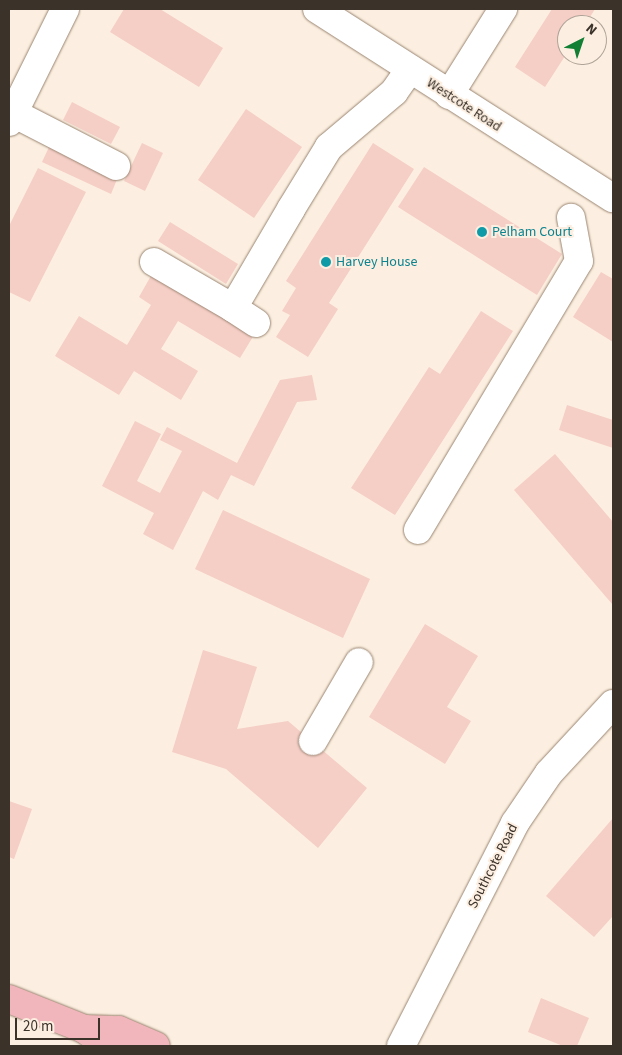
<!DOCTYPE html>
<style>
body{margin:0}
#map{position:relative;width:622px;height:1055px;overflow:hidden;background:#fcefe1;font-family:"Source Sans 3",sans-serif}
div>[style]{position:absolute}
.building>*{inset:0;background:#f5cec6}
.roads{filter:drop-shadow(0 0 1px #9a8571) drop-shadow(0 0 1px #9a8571)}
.minor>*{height:28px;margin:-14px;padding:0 14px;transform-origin:14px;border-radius:14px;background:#fff}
.major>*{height:28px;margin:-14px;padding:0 14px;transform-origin:14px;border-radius:14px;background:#f1b6bb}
.dots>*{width:14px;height:14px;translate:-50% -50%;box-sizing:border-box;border:2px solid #fcefe1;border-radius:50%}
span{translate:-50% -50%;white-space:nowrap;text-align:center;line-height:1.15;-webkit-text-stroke:4px #fcefe1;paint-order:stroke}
.street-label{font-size:14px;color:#3b322a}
.culture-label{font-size:14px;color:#0d838f}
.left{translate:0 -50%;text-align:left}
.frame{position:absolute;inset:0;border:10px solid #3b322a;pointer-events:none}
.north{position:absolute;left:557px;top:15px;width:50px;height:50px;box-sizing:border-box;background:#fcefe1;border:1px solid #afa398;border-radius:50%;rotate:41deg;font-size:14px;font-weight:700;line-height:20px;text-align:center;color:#3b322a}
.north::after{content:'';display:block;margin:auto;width:18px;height:22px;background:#127f35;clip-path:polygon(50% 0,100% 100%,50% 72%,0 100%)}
.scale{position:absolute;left:15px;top:1018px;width:85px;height:22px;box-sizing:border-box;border:2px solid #3b322a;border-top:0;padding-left:6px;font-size:15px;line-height:18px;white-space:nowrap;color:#3b322a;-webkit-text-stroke:4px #fcefe1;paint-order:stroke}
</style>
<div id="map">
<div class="building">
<i style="clip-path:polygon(124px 9px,160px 9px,223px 48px,199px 87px,110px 32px)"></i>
<i style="clip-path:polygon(552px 9px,595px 9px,585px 25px,567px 25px,567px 53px,545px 87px,515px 67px)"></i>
<i style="clip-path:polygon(72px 102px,120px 127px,111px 144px,63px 120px)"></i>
<i style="clip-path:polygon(246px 109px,302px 147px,254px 218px,198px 180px)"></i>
<i style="clip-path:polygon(142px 143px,163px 153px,145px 191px,124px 181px)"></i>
<i style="clip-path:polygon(373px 143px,414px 169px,329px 303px,338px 309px,308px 357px,276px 337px,290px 315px,282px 311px,296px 288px,286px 281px)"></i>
<i style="clip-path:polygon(50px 145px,118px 177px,111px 194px,42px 162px)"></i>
<i style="clip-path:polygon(424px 167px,562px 254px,537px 295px,398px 207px)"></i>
<i style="clip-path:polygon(38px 168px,86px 192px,30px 302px,9px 292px,9px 226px)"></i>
<i style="clip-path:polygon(170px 222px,238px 264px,226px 284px,158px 241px)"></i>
<i style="clip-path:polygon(601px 272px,613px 279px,613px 342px,573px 317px)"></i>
<i style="clip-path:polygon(152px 274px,254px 335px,240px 358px,178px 321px,161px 349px,198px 371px,181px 400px,134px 371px,119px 395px,55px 356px,79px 316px,127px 345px,151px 305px,139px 297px)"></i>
<i style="clip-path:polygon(481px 311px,513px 331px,395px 515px,351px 488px,429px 367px,440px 374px)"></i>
<i style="clip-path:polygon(312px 375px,317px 400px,297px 402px,254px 486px,231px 475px,218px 500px,203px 491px,173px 550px,143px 534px,154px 513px,102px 486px,135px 421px,161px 434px,137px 481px,160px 493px,182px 451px,160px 440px,167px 427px,237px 463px,280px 380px)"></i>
<i style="clip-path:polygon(567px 405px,613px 420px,613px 448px,559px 430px)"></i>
<i style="clip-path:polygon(555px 454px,613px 522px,613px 605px,514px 490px)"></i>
<i style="clip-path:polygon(223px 510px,370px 579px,343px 638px,195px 569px)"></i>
<i style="clip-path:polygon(425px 624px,478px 656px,447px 707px,471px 721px,445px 764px,369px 717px)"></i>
<i style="clip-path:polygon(203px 650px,257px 667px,237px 729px,288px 721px,367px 788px,318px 848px,226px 769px,172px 752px)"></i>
<i style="clip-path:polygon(9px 801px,32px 809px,14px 859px,9px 857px)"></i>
<i style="clip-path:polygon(613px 818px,613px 916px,594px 937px,546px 896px)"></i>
<i style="clip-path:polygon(541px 998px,589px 1018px,577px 1046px,563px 1046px,528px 1032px)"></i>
</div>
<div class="roads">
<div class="minor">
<i style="left:317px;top:9px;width:351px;rotate:32.6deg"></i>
<i style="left:449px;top:95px;width:102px;rotate:-57.9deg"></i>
<i style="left:13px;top:113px;width:116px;rotate:27.2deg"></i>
<i style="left:9px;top:122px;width:126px;rotate:-63.6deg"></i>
<i style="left:154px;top:262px;width:91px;rotate:30.2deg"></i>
<i style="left:256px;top:323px;width:27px;rotate:-147deg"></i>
<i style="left:233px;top:308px;width:115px;rotate:-59.6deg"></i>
<i style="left:291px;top:209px;width:73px;rotate:-58.5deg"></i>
<i style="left:329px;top:147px;width:85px;rotate:-40.2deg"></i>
<i style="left:394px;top:92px;width:28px;rotate:-55deg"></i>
<i style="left:418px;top:530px;width:313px;rotate:-59.1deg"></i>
<i style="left:579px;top:261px;width:44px;rotate:-100.5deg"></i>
<i style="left:313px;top:741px;width:91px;rotate:-59.8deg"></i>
<i style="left:401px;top:1046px;width:250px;rotate:-62.9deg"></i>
<i style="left:515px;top:823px;width:60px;rotate:-55.8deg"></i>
<i style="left:549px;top:773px;width:94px;rotate:-47.2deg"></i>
</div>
<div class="major">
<i style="left:9px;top:999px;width:81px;rotate:21.8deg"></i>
<i style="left:84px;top:1029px;width:29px;rotate:36deg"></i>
<i style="left:84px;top:1029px;width:35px;rotate:2deg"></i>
<i style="left:119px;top:1030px;width:40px;rotate:23.4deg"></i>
</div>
</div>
<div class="dots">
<i style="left:482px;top:232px;background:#0f9aa8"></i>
<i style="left:326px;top:262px;background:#0f9aa8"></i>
</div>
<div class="street-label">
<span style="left:464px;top:105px;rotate:33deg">Westcote Road</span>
<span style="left:493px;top:866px;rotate:-63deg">Southcote Road</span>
</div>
<div class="culture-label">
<span class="left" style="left:492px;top:232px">Pelham Court</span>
<span class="left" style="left:336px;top:262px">Harvey House</span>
</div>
<div class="frame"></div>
<div class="north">N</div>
<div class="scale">20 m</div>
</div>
